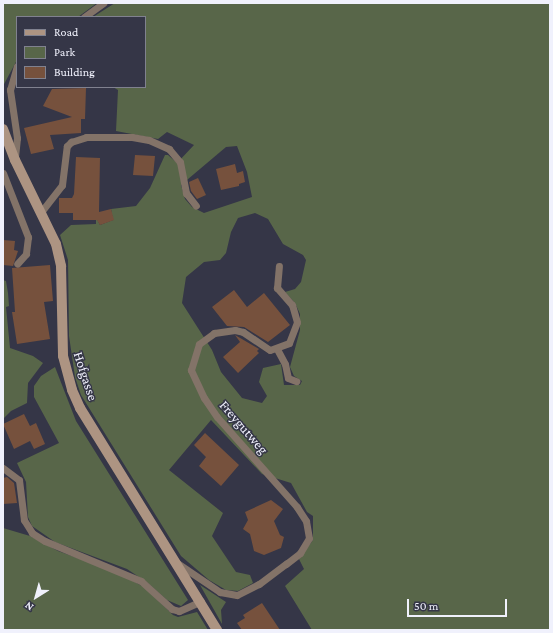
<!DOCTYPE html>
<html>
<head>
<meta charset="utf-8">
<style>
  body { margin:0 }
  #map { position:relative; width:553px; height:633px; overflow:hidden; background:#353647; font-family:"Crimson Pro",serif }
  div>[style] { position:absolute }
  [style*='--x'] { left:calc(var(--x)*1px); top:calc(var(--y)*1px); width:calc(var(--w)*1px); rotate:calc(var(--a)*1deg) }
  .green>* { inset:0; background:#586649 }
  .building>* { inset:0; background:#76513d }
  .lane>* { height:7px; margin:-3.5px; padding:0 3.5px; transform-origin:3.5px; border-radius:3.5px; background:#837368 }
  .secondary>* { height:10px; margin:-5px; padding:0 5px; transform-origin:5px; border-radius:5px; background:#ad9482 }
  span { translate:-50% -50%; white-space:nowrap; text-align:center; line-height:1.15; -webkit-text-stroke:3px #353647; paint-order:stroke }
  .street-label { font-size:14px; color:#f0f1fc }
  .frame { position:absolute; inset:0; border:4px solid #f0f1fc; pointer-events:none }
  .legend { position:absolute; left:16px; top:16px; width:130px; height:72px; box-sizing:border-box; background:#353647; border:1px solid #80818f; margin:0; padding:5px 7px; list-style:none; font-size:12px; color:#f0f1fc }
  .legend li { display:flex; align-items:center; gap:8px; height:20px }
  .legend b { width:20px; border:1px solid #80818f }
  .north { position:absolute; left:16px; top:577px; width:40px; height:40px; -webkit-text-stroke:3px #353647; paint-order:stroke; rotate:217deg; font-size:11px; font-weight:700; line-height:16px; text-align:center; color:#f0f1fc }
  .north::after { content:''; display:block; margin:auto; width:14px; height:18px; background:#f0f1fc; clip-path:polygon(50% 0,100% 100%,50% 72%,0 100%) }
  .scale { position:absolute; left:407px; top:599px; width:100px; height:18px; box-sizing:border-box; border:2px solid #f0f1fc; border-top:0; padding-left:5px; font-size:12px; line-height:14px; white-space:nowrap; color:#f0f1fc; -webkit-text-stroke:3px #353647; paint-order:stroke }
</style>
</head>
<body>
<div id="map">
  <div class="green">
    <div style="clip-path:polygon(3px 3px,97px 3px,78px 17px,17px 17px,17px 60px,3px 86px,3px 98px)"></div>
    <div style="clip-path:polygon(evenodd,115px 3px,550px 3px,550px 630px,312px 630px,285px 586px,304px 569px,299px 559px,313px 540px,313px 516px,307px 512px,291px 483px,262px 474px,211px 420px,169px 470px,223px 513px,212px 536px,236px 572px,250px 575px,253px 583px,238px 591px,226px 590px,209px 580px,181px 556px,81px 395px,75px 377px,69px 336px,68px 260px,60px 235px,71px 225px,96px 224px,96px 217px,100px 225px,113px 220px,111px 209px,136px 206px,150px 188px,165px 155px,168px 155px,177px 163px,194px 145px,167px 132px,158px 139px,116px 131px,118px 90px,113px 87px,145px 87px,145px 17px,93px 17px,115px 3px,237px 146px,247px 172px,252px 197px,204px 213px,192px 207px,185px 199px,181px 185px,226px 147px,237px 146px,115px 3px,255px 213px,268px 219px,283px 244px,303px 255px,306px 260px,301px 282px,295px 289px,285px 292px,295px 303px,300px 314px,300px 330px,290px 367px,294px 376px,302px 381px,300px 385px,284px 385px,281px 364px,263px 368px,259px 382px,267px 396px,262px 403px,242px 398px,221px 372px,212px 350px,182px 303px,186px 277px,204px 262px,220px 260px,226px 253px,231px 232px,238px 218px,255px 213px)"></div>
    <div style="clip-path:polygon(3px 280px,6px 281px,8px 293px,9px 306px,6px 307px,10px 348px,33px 356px,43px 363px,28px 383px,27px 403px,11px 411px,3px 419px)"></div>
    <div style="clip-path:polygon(55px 367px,76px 421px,188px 600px,181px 606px,167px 600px,148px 583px,127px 569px,55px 542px,32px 526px,28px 517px,26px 482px,17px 463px,59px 443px,34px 397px,34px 386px,41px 376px)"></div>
    <div style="clip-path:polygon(3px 528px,30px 536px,58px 551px,116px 572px,144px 587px,173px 615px,178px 617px,197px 612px,208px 630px,3px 630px)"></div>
    <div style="clip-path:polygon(200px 585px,226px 602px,221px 610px,222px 624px)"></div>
  </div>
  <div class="building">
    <div style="clip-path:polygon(86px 88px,85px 119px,81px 119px,81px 133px,50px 135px,54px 149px,31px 154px,24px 128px,72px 117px,43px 106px,52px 89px)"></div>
    <div style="clip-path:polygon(135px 155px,155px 156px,153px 176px,133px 175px)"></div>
    <div style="clip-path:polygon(76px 157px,100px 158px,99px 212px,111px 209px,114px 220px,100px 225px,97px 220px,73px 220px,73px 213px,59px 213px,59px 198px,72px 198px,74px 194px)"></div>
    <div style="clip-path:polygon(235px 164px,237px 173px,243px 171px,245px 182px,239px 184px,239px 186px,221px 190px,216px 169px)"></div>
    <div style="clip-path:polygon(198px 178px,206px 195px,197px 199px,191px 191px,189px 182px)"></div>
    <div style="clip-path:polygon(3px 240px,15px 241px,14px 250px,18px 251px,13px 266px,3px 265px)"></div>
    <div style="clip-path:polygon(50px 265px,53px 301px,44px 302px,50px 339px,17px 344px,12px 312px,15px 312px,12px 268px)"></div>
    <div style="clip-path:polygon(234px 290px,247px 307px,264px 293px,290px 325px,268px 342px,244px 327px,227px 326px,212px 307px)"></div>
    <div style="clip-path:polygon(235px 335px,259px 349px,257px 351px,259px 353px,238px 373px,223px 357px,240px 342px)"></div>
    <div style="clip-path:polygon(24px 414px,30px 426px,36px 423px,45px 444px,34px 449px,30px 441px,14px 449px,3px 424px)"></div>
    <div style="clip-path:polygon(205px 433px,239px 465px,221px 486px,199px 466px,206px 457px,194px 445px)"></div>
    <div style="clip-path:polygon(7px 477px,14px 483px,17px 503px,3px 504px,3px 478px)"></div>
    <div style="clip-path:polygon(271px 500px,283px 509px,274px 521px,280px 535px,284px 537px,281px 548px,264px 555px,254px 551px,250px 534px,243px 529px,248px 520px,245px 512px)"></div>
    <div style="clip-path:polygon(262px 603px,280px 630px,242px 630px,237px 623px,245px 618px,243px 615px)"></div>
  </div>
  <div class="lane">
    <div style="--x:84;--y:17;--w:24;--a:-36"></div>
    <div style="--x:15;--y:157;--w:19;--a:-84"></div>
    <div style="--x:17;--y:138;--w:49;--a:-98.3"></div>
    <div style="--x:10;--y:90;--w:25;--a:-74"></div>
    <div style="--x:3;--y:173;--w:69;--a:68.7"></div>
    <div style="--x:28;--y:237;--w:17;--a:97"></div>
    <div style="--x:26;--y:254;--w:13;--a:132"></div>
    <div style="--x:41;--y:212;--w:34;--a:-52"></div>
    <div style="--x:62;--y:185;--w:39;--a:-83"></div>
    <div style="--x:67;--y:146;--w:6;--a:-45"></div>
    <div style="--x:71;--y:142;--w:16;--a:-18"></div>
    <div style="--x:86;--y:137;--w:46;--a:0"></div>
    <div style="--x:132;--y:137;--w:17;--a:10"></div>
    <div style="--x:149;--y:140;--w:22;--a:24"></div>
    <div style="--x:169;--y:149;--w:17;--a:50"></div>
    <div style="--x:180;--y:162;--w:32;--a:79"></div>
    <div style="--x:186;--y:193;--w:16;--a:52"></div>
    <div style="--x:277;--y:349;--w:17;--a:62"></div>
    <div style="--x:285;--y:364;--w:14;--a:78"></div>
    <div style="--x:288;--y:378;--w:9;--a:21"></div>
    <div style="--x:3;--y:468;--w:20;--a:37"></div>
    <div style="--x:19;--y:480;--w:40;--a:82.9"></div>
    <div style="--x:24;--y:520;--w:15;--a:58"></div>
    <div style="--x:32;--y:533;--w:15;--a:32"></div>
    <div style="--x:45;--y:541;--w:104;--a:22.6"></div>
    <div style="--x:141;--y:581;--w:42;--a:42.1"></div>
    <div style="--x:172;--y:609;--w:7;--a:16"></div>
    <div style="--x:179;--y:611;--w:24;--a:-24"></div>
    <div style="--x:177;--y:563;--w:52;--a:34"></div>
    <div style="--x:220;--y:592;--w:17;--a:10"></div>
    <div style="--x:237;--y:595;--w:25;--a:-27"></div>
    <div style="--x:259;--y:584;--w:34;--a:-37"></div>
    <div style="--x:286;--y:564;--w:18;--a:-38"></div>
    <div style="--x:300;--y:553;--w:17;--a:-59"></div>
    <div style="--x:309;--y:538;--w:17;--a:-100"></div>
    <div style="--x:306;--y:521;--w:17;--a:-123"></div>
    <div style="--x:297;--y:507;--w:120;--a:-131.6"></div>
    <div style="--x:217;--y:417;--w:23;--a:-124"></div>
    <div style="--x:204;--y:398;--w:31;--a:-115"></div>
    <div style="--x:191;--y:370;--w:27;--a:-73"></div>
    <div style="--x:199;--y:344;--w:19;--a:-36"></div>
    <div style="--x:214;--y:333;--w:21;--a:-8"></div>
    <div style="--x:235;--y:330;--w:8;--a:14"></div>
    <div style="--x:243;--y:332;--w:32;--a:34"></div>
    <div style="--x:270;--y:350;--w:20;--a:-20"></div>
    <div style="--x:289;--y:343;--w:22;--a:-69"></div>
    <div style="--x:297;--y:322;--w:18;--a:-106"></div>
    <div style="--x:292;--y:305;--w:23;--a:-131"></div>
    <div style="--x:277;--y:288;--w:22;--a:-85"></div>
  </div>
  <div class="secondary">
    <div style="--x:3;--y:129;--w:33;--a:69"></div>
    <div style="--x:15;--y:160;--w:93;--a:64"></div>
    <div style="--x:56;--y:244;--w:23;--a:77"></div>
    <div style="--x:61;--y:266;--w:90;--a:88.7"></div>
    <div style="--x:63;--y:356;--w:35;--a:75"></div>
    <div style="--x:72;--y:390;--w:20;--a:66"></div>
    <div style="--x:80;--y:408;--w:261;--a:58.3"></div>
  </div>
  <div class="street-label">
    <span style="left:86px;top:376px;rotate:72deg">Hofgasse</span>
    <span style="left:244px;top:427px;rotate:49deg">Freygutweg</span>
  </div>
  <div class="frame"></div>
  <ul class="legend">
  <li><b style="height:5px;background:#ad9482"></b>Road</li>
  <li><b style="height:11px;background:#586649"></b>Park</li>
  <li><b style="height:11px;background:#76513d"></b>Building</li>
  </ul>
  <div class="north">N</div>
  <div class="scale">50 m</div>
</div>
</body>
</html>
